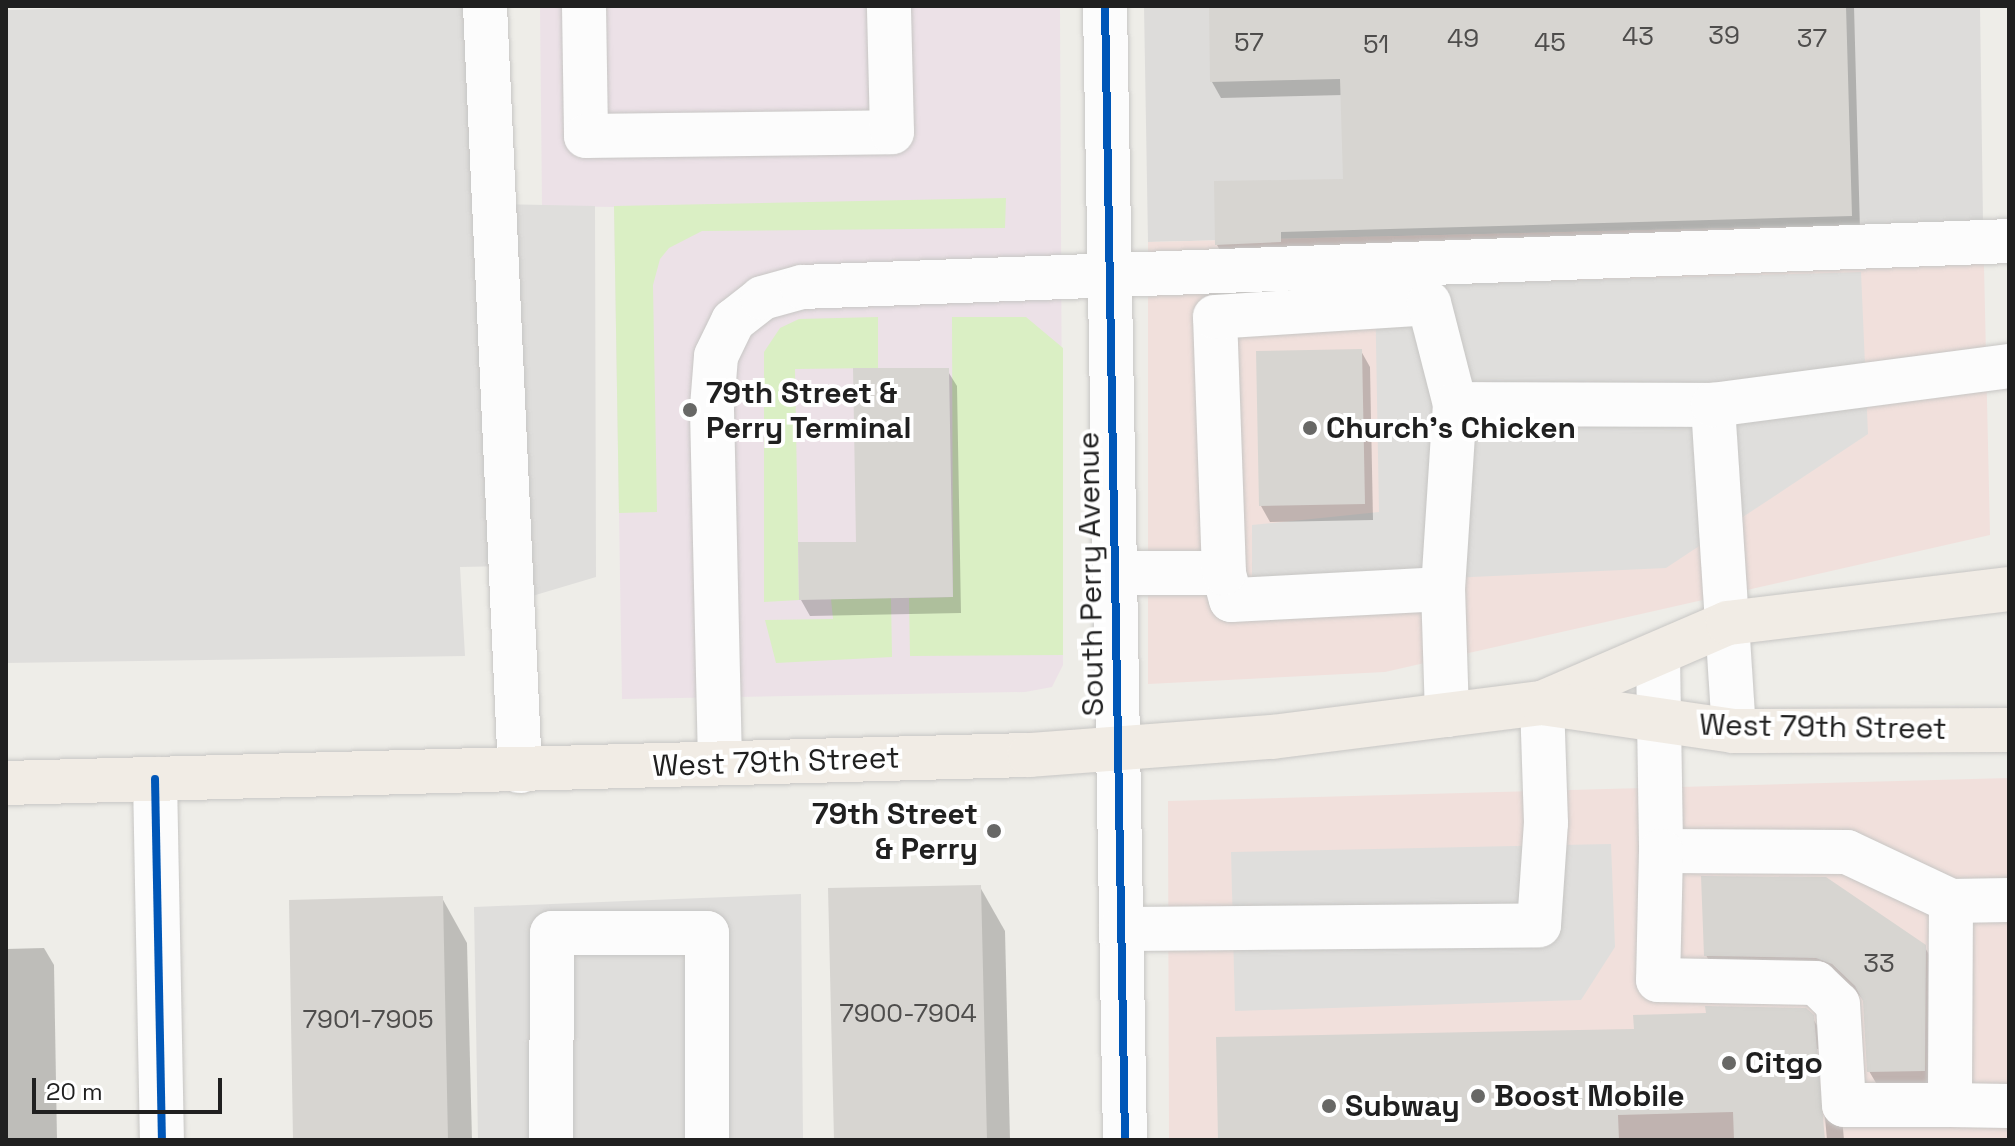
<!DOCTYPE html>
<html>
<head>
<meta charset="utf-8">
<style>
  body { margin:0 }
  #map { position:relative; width:2015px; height:1146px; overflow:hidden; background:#eeede8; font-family:"Space Grotesk",sans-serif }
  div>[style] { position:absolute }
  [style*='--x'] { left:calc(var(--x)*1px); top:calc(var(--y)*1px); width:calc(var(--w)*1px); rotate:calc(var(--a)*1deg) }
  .residential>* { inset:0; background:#dddcda }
  .commercial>* { inset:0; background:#f1e0dc }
  .industrial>* { inset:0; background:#ece1e7 }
  .grass>* { inset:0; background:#daefc4 }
  .parking>* { inset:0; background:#dfdedc }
  .shadow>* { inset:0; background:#0003 }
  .building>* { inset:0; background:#d7d5d1 }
  .roads { filter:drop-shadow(0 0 2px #c7c6c4) drop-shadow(0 0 2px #c7c6c4) }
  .minor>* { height:44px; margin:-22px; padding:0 22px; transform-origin:22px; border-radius:22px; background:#fcfcfc }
  .major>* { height:44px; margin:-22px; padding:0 22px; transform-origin:22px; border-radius:22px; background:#f1ece5 }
  .cycleway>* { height:8px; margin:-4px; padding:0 4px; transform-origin:4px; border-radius:4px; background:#0057b8 }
  .dots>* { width:22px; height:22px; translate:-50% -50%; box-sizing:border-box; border:4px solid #fff; border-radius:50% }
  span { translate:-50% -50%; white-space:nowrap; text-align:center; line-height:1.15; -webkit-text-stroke:8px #fff; paint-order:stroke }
  .number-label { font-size:26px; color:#4e4d4c }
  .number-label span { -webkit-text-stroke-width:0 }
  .poi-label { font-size:30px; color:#202020; font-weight:700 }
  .left { translate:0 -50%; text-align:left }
  .right { translate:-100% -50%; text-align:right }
  .street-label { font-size:30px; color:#202020 }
  .frame { position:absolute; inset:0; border:8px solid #202020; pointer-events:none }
  .scale { position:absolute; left:32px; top:1078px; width:190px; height:36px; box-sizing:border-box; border:4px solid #202020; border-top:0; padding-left:10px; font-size:24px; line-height:28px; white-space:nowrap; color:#202020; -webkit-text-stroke:6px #fff; paint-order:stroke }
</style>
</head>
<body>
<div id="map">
  <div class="residential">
    <div style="clip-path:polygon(1144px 6px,1980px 6px,1983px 222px,1148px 242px)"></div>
  </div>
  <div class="commercial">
    <div style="clip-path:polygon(1983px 222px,1990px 535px,1385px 672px,1148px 684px,1148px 242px)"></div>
    <div style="clip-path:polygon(2009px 778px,2009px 1140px,1169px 1140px,1168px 801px)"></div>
  </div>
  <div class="industrial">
    <div style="clip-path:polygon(540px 6px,1060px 6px,1063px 665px,1052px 687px,1025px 692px,622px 699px,614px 207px,542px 206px)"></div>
  </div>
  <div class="grass">
    <div style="clip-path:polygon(1006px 198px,1005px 228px,702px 231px,669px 248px,660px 259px,653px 285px,657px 512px,619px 513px,614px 206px)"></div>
    <div style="clip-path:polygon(878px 317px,878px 368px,795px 369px,799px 600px,764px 602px,764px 352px,780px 328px,799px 319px)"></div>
    <div style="clip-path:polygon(952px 317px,1026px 317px,1063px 348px,1063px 655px,910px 656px,909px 598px,953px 597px)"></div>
    <div style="clip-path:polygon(891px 598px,892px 657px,776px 663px,765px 620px,833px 619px,831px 599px)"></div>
  </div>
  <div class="parking">
    <div style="clip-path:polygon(152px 6px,485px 6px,493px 204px,595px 206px,596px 577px,512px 602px,509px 566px,460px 567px,465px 656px,6px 663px,6px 10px)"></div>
    <div style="clip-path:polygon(1861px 272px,1868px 434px,1666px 568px,1252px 587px,1252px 525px,1379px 512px,1375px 286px)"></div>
    <div style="clip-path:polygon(1611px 844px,1615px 947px,1581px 1000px,1235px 1011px,1231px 852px)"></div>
    <div style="clip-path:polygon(801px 894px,803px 1140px,478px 1140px,474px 907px)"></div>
  </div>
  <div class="shadow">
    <div style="clip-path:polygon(1211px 6px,1854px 6px,1860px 231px,1226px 261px,1217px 245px,1345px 181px,1343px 95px,1221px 98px,1212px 82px)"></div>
    <div style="clip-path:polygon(1361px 351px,1370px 367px,1373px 520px,1270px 522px,1261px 506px)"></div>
    <div style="clip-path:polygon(947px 370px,957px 386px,961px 613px,810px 616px,801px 600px,858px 544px)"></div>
    <div style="clip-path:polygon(980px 887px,1005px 931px,1010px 1140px,836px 1140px)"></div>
    <div style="clip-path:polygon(442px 898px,467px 943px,472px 1140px,295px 1140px)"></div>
    <div style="clip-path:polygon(1924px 946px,1934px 963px,1933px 1087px,1879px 1088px,1869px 1071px,1864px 1000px,1844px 980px,1715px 972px,1706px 955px)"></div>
    <div style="clip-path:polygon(44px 948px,54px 965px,57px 1140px,6px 1140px,6px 949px)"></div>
    <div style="clip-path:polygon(1812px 1017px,1837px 1060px,1844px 1140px,1827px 1140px,1819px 1049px,1815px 1049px,1823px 1140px,1220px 1140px,1636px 1031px)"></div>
  </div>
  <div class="building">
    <div style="clip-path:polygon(1209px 6px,1846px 6px,1852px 216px,1281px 232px,1281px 242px,1215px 245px,1214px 181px,1343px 179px,1340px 79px,1210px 82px)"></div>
    <div style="clip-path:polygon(1362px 349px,1365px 504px,1259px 506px,1256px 351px)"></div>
    <div style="clip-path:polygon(853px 368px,949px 368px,953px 597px,799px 600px,798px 542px,856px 542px)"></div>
    <div style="clip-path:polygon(1701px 876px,1826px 877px,1926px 945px,1925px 1071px,1867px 1072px,1863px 1001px,1855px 986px,1832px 964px,1816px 958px,1704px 956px)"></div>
    <div style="clip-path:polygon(981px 885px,987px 1140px,834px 1140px,828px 888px)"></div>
    <div style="clip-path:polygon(443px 896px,448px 1140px,293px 1140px,289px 900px)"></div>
    <div style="clip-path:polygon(1705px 1006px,1806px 1008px,1814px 1015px,1825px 1140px,1734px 1140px,1733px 1112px,1618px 1115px,1619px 1140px,1218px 1140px,1216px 1037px,1634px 1029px,1633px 1015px,1706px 1013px)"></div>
  </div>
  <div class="roads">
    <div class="minor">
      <div style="--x:485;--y:6;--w:766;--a:87.38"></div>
      <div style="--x:584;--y:6;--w:130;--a:89.1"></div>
      <div style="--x:586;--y:136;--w:306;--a:-0.7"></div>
      <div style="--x:892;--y:132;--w:126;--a:-91.4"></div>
      <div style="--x:1105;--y:6;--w:1134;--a:88.99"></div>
      <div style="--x:1115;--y:573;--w:109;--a:0"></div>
      <div style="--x:1443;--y:589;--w:185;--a:-86.3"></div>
      <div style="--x:1658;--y:655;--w:196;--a:89.1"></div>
      <div style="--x:1661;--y:851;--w:186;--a:0.3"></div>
      <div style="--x:1847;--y:852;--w:115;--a:25.2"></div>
      <div style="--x:1447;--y:715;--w:126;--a:-91.8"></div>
      <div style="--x:1443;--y:589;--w:212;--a:177"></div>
      <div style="--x:1231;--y:600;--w:28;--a:-105"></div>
      <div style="--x:1224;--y:573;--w:256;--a:-92"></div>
      <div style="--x:1215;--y:317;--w:214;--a:-3.7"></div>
      <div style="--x:1429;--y:303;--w:104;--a:75.6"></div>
      <div style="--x:1455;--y:404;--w:258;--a:0.2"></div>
      <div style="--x:1734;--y:731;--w:327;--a:-93.7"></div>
      <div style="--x:1713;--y:405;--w:299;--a:-7.5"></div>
      <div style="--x:720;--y:763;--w:356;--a:-91.3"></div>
      <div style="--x:712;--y:407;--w:51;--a:-85.5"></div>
      <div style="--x:716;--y:356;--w:39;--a:-64"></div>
      <div style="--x:733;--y:321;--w:37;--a:-38"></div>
      <div style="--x:762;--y:298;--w:41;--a:-15.4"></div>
      <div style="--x:802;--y:287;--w:1208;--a:-2.18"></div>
      <div style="--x:155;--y:779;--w:361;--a:88.9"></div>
      <div style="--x:1661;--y:851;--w:129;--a:91.3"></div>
      <div style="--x:1658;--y:980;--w:158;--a:1.1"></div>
      <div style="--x:1816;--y:983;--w:30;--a:44"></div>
      <div style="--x:1838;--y:1004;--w:101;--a:86.6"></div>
      <div style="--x:1844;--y:1105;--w:106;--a:0"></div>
      <div style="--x:2009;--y:900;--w:58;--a:179"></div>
      <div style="--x:1951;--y:901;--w:204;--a:90.3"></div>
      <div style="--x:1950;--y:1105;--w:59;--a:1"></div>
      <div style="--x:1121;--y:929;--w:418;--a:-0.5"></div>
      <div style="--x:1539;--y:925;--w:102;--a:-86.1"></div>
      <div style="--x:1546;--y:823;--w:120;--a:-91.9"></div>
      <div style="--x:551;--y:1140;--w:207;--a:-89.7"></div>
      <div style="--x:552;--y:933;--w:155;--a:0"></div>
      <div style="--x:707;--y:933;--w:207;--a:90"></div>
    </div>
    <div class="major">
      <div style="--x:1542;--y:703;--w:202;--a:-23.3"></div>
      <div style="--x:1728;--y:623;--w:283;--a:-6.9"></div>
      <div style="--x:6;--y:783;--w:1024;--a:-1.57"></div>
      <div style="--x:1030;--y:755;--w:243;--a:-4.3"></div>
      <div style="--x:1272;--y:737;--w:272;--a:-7.2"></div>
      <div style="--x:1542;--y:703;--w:194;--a:8.3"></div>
      <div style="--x:1734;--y:731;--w:275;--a:-0.2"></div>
    </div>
  </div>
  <div class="cycleway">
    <div style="--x:1105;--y:6;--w:1134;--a:88.99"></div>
    <div style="--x:155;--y:779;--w:361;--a:88.9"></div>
  </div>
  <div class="dots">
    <div style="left:690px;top:410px;background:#686866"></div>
    <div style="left:1310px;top:428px;background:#686866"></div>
    <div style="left:994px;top:831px;background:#686866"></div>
    <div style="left:1729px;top:1063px;background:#686866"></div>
    <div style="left:1478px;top:1096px;background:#686866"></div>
    <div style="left:1329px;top:1106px;background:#686866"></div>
  </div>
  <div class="number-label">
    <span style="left:1724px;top:36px">39</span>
    <span style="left:1638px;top:37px">43</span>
    <span style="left:1463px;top:39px">49</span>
    <span style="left:1812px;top:39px">37</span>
    <span style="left:1249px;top:43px">57</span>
    <span style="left:1550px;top:43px">45</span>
    <span style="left:1376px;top:45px">51</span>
    <span style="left:1879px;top:964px">33</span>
    <span style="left:908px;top:1014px">7900-7904</span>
    <span style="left:368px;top:1020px">7901-7905</span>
  </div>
  <div class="poi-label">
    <span class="left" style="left:706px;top:410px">79th Street &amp;<br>Perry Terminal</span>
    <span class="left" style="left:1326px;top:428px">Church's Chicken</span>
    <span class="right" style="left:978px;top:831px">79th Street<br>&amp; Perry</span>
    <span class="left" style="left:1745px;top:1063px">Citgo</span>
    <span class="left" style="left:1494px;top:1096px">Boost Mobile</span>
    <span class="left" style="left:1345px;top:1106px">Subway</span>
  </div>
  <div class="street-label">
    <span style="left:1091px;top:574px;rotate:-91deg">South Perry Avenue</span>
    <span style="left:1823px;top:727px;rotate:1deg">West 79th Street</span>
    <span style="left:776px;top:762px;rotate:-2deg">West 79th Street</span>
  </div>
  <div class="frame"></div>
  <div class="scale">20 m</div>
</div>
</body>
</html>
